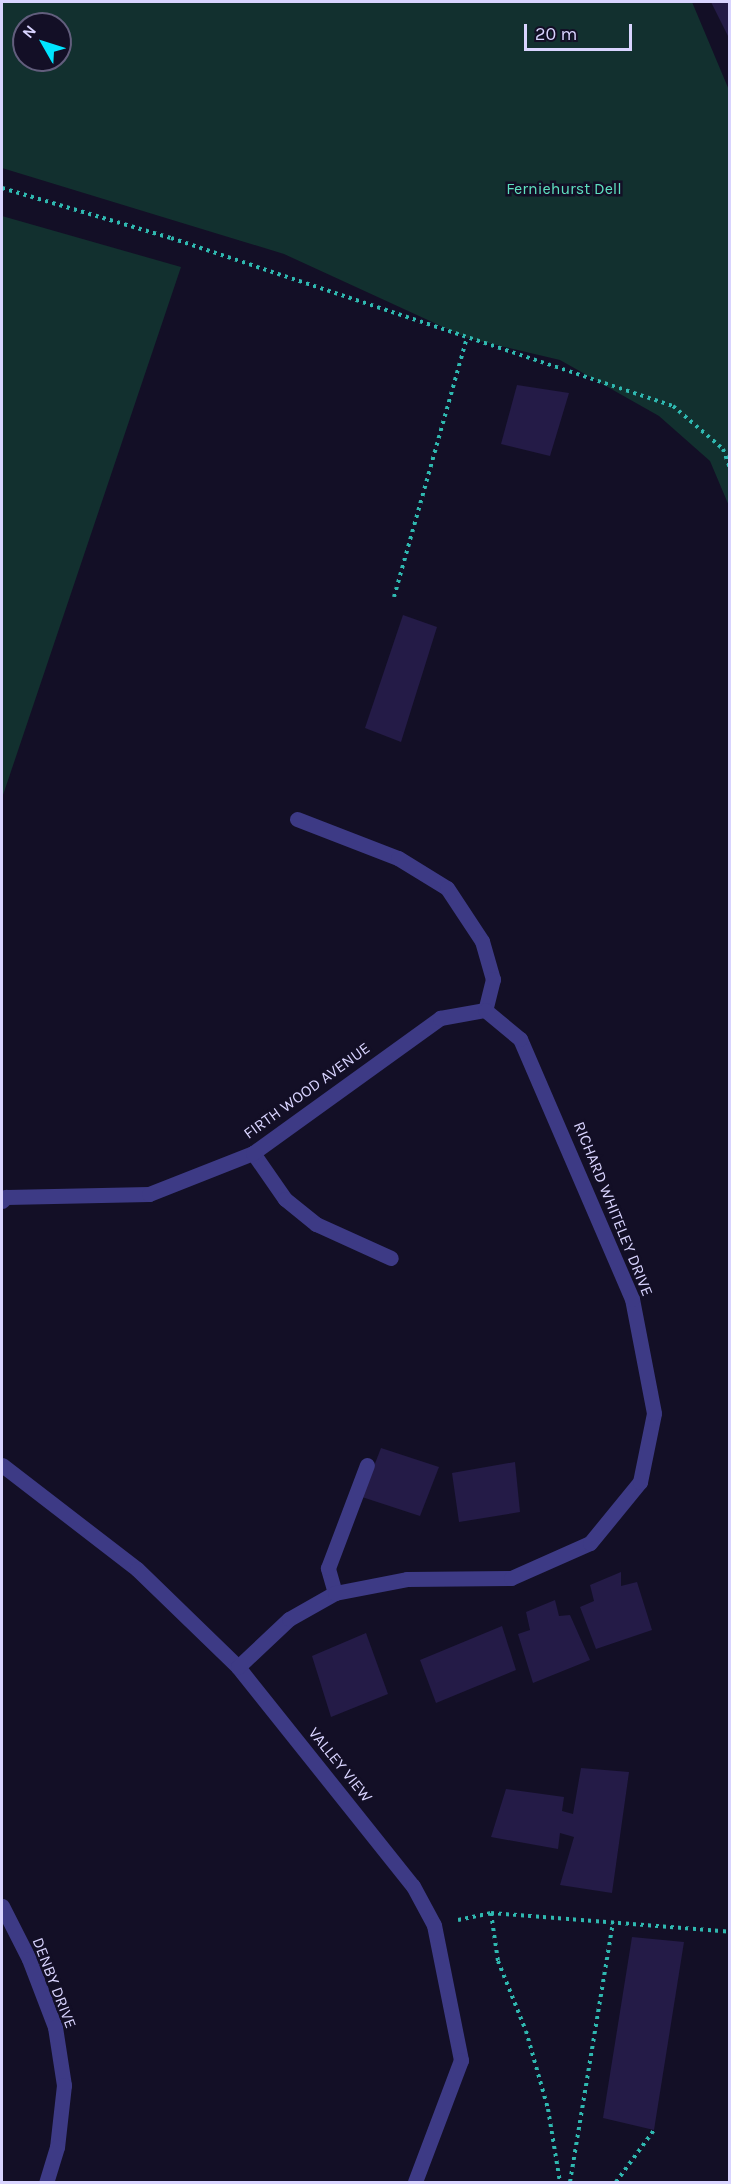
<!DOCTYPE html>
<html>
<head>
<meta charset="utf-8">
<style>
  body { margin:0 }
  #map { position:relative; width:731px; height:2184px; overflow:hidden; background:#130f26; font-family:Karla,sans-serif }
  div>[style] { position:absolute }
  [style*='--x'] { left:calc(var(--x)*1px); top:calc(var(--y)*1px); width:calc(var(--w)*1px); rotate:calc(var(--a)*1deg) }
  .green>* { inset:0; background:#12302f }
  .building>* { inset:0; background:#241b47 }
  .path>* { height:4px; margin-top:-2px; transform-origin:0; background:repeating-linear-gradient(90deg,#2fb8b0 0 3px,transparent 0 7.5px) }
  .minor>* { height:15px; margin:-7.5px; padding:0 7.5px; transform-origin:7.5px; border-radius:7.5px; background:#3d3a85 }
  span { translate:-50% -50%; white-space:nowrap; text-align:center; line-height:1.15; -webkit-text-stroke:5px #130f26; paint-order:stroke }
  .park-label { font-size:16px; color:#5fe0c0 }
  .street-label { font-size:16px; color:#d9d4ff }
  .frame { position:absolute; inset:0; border:3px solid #d9d4ff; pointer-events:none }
  .north { position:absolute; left:12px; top:12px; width:60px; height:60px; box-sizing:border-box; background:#130f26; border:2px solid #625e7d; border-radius:50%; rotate:309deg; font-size:16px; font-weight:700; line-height:24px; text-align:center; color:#d9d4ff }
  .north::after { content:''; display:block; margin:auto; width:21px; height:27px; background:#00e5ff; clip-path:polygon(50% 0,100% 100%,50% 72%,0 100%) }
  .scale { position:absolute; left:524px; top:24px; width:108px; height:27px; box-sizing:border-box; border:3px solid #d9d4ff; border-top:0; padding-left:8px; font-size:18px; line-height:21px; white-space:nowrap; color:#d9d4ff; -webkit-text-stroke:4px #130f26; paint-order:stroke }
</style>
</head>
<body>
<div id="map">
  <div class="green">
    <div style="clip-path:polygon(evenodd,2px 2px,692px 2px,729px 90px,729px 506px,710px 461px,659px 416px,560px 360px,467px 338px,284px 254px,2px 168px,2px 2px,24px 24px,60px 24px,60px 60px,24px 60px,24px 24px)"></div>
    <div style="clip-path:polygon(2px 216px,181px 267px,2px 798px)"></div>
  </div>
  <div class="building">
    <div style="clip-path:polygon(711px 2px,730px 2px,730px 40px)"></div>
    <div style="clip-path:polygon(517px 385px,569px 393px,550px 456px,501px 444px)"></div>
    <div style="clip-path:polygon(403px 615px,437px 627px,401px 742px,365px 728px)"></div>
    <div style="clip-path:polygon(381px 1448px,439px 1467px,420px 1516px,362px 1497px)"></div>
    <div style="clip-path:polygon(515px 1462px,520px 1512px,459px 1522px,452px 1473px)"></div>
    <div style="clip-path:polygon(621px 1572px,621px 1586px,637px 1582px,652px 1630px,596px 1649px,580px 1607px,594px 1601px,590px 1585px)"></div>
    <div style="clip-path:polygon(555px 1600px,559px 1616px,570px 1615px,590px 1660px,533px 1683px,518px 1634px,530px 1630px,526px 1612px)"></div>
    <div style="clip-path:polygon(502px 1626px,516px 1670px,436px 1703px,420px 1660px)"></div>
    <div style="clip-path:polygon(366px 1633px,388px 1694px,331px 1717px,312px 1656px)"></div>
    <div style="clip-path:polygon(581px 1768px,629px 1772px,612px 1893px,560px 1885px,574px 1837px,560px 1833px,558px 1849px,491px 1837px,506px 1789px,564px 1797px,562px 1811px,573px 1814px)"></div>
    <div style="clip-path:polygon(632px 1937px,684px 1942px,654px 2130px,603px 2118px)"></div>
  </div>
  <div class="path">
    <div style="--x:2;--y:188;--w:176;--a:16.5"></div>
    <div style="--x:171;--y:238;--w:529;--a:18.5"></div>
    <div style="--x:673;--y:406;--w:66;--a:40.7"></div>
    <div style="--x:723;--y:449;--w:20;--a:70"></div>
    <div style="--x:394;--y:597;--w:269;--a:-74.3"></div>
    <div style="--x:491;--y:1913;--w:49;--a:81.7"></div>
    <div style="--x:498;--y:1961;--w:75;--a:68.2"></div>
    <div style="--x:526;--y:2031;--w:81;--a:74.2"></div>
    <div style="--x:548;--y:2109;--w:74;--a:80.7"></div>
    <div style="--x:458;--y:1920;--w:34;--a:-12"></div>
    <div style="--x:491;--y:1913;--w:240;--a:4.5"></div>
    <div style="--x:570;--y:2182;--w:263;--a:-80.6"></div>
    <div style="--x:616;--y:2182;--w:64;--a:-53.8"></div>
  </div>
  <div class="minor">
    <div style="--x:297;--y:819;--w:108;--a:21.1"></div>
    <div style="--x:398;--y:858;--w:57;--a:31.5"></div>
    <div style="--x:447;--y:888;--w:64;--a:56.6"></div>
    <div style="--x:482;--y:941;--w:40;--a:74"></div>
    <div style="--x:493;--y:979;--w:32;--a:104"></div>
    <div style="--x:253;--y:1153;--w:56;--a:55.2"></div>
    <div style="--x:285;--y:1199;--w:40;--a:39"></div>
    <div style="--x:316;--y:1224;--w:82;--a:24.4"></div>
    <div style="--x:2;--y:1201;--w:6;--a:-45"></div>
    <div style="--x:6;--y:1197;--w:143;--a:-1.2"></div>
    <div style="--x:149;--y:1194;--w:112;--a:-21.5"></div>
    <div style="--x:253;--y:1153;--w:231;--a:-35.8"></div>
    <div style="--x:440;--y:1018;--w:46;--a:-10.1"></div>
    <div style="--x:2;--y:1465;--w:170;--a:37.6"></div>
    <div style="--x:137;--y:1569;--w:141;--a:44.1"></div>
    <div style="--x:238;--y:1667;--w:280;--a:51.4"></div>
    <div style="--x:413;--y:1886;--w:44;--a:61.7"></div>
    <div style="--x:434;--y:1925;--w:138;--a:78.7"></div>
    <div style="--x:461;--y:2060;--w:130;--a:110.7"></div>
    <div style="--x:335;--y:1593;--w:26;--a:-106"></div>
    <div style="--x:328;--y:1568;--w:110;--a:-69.3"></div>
    <div style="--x:238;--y:1667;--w:70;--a:-43.3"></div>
    <div style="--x:289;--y:1619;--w:53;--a:-29.5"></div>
    <div style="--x:335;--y:1593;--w:73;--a:-11"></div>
    <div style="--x:407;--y:1579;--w:104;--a:-0.6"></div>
    <div style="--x:511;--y:1578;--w:86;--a:-23.9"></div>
    <div style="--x:590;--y:1543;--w:79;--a:-50.7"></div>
    <div style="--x:640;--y:1482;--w:70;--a:-78.5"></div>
    <div style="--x:654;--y:1413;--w:116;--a:-100.9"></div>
    <div style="--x:632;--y:1299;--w:283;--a:-113.3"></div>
    <div style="--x:520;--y:1039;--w:45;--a:-140.4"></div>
    <div style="--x:2;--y:1906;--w:59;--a:63"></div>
    <div style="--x:29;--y:1959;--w:73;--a:69.1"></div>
    <div style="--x:55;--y:2027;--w:59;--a:81.2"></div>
    <div style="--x:64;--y:2085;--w:62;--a:96.4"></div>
    <div style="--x:57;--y:2147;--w:37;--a:107"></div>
  </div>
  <div class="park-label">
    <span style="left:564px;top:189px">Ferniehurst Dell</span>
  </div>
  <div class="street-label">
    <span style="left:307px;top:1091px;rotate:-36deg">FIRTH WOOD AVENUE</span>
    <span style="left:613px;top:1209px;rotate:68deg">RICHARD WHITELEY DRIVE</span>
    <span style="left:340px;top:1765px;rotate:51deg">VALLEY VIEW</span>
    <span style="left:54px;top:1983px;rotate:69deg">DENBY DRIVE</span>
  </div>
  <div class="frame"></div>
  <div class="north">N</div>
  <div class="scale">20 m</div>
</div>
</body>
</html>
